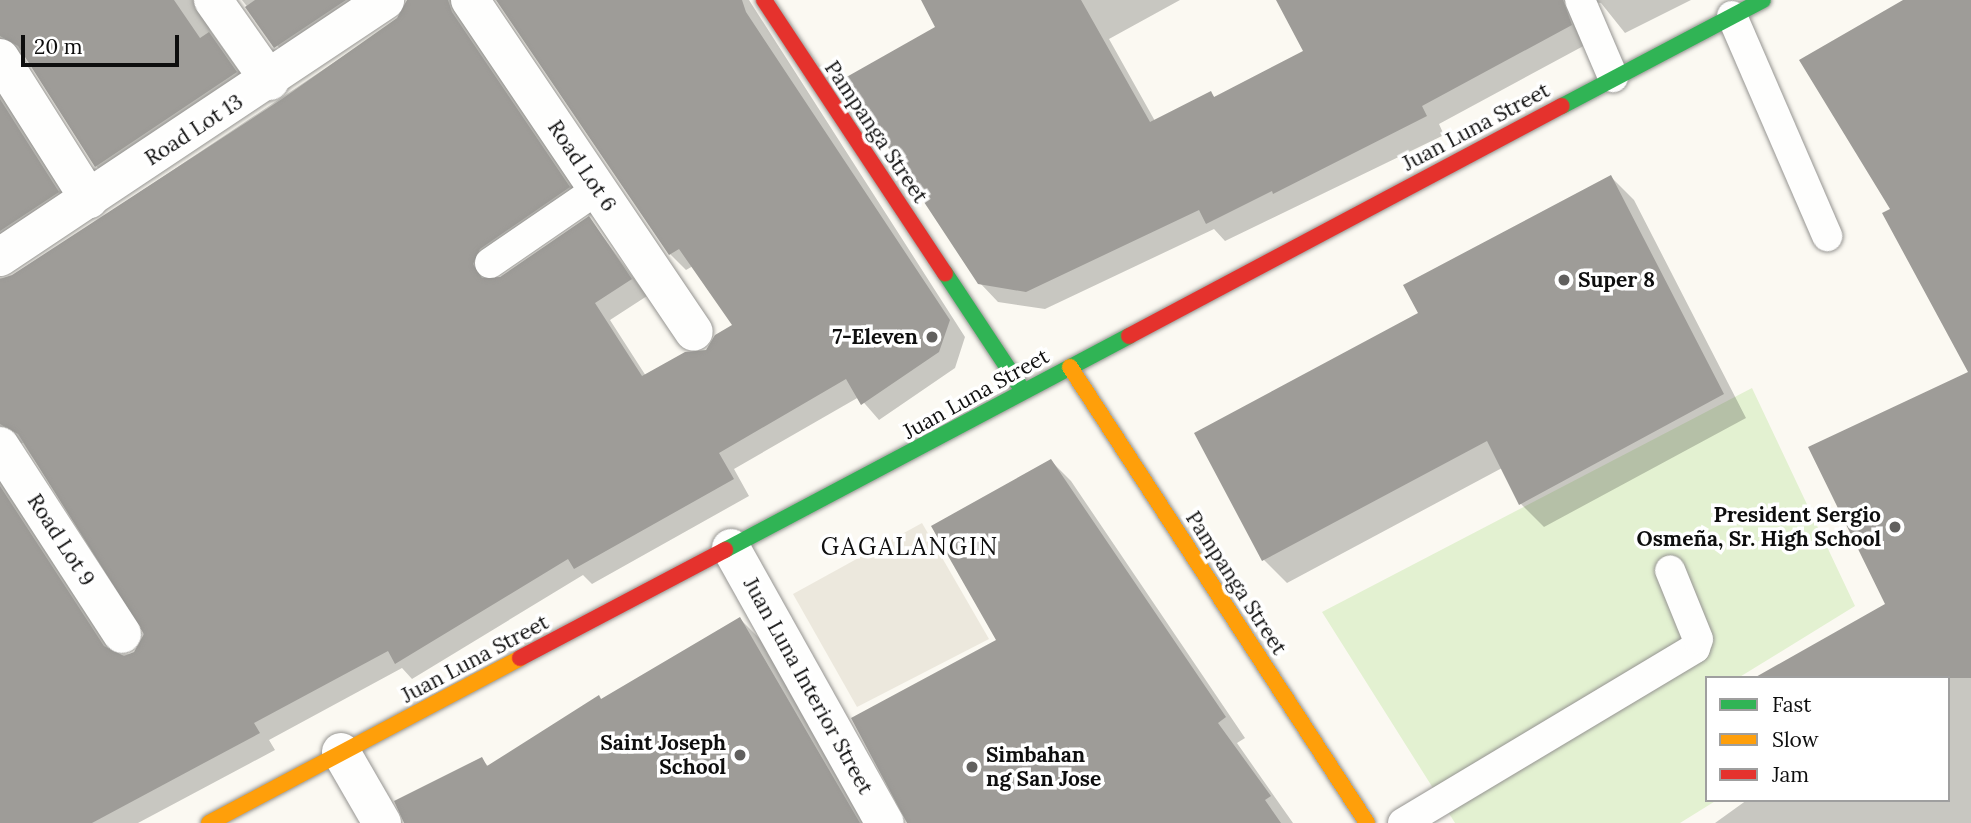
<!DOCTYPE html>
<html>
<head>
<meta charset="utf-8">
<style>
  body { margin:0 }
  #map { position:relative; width:1971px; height:823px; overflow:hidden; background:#fbf9f2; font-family:Lora,serif }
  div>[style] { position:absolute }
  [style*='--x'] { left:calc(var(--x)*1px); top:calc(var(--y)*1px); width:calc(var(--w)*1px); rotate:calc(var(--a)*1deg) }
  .green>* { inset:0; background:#e3f1d1 }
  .plaza>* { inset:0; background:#ece8dd }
  .shadow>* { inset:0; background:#0003 }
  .building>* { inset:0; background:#9e9c98 }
  .roads { filter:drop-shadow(0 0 2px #959491) drop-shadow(0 0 2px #959491) }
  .lane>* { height:30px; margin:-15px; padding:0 15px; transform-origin:15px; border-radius:15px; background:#fefefd }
  .street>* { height:38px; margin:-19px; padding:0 19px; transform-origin:19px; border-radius:19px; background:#fefefd }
  .fast>* { height:16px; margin:-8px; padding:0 8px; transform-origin:8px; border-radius:8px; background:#30b455 }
  .slow>* { height:16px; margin:-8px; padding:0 8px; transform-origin:8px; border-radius:8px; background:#ff9f0a }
  .jam>* { height:16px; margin:-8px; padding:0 8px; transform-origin:8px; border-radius:8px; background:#e5322d }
  .dots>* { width:19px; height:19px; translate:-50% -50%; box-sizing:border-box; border:4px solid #fff; border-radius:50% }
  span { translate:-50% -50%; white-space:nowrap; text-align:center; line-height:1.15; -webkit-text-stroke:7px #fff; paint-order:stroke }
  .street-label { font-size:21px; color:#0e0e0e }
  .poi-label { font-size:21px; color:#0e0e0e; font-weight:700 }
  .left { translate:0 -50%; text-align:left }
  .right { translate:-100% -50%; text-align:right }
  .quarter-label { font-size:24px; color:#0e0e0e; letter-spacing:2px }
  .legend { position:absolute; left:1705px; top:676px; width:245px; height:126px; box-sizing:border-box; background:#fff; border:2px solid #9f9f9f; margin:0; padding:9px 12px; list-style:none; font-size:21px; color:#0e0e0e }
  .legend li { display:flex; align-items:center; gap:14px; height:35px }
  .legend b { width:35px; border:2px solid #9f9f9f }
  .scale { position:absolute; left:21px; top:35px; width:158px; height:32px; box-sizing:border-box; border:4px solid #0e0e0e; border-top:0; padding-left:9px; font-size:21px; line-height:24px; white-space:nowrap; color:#0e0e0e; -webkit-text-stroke:5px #fff; paint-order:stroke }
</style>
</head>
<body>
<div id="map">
  <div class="green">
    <div style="clip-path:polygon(1752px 388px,1855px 606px,1738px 678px,1707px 678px,1707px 800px,1717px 800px,1680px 823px,1455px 823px,1322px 612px)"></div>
  </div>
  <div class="plaza">
    <div style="clip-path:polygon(922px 523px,989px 639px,857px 707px,793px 594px)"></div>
  </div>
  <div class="shadow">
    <div style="clip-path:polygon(0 0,215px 0,208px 8px,210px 30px,252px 89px,112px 182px,96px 166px,25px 54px,5px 55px,0 61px)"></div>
    <div style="clip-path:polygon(242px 0,386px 0,291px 63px)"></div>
    <div style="clip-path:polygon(408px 0,472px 0,585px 204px,495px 265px,488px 281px,501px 279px,589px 218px,647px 296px,610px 320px,646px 376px,707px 352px,734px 326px,693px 266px,686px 270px,670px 254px,498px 0,749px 0,965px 337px,955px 368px,879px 420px,859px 397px,734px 469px,749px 496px,592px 584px,583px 575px,412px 679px,402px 668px,269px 740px,275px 750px,138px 823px,0 823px,0 480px,114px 655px,134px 654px,144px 644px,142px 622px,23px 443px,4px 444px,0 451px,0 278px,13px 277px,399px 19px)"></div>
    <div style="clip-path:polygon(923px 0,1180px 0,1109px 39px,1155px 121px,1211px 93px,1215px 98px,1305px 52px,1278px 0,1691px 0,1625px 33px,1601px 3px,1591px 2px,1589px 43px,1439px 124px,1444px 135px,1225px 241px,1214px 229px,1045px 309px,998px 302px,980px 283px,937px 28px)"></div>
    <div style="clip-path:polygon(1913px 0,1971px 0,1971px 823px,1715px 823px,1747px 800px,1948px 800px,1948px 678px,1887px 605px,1971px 372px,1893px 210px)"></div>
    <div style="clip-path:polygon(0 92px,73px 208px,0 262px)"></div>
    <div style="clip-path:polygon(1611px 177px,1634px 200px,1746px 418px,1544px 527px,1521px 504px,1502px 468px,1287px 583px,1264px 560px,1420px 314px)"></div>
    <div style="clip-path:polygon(1051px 461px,1071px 481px,1245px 738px,1237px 743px,1293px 823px,908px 823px,998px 641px)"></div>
    <div style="clip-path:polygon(740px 619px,760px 639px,867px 823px,405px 823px,481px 759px,489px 767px)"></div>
  </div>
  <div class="building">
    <div style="clip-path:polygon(0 0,174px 0,200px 38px,209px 32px,237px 72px,95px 167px,18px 46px,0 36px)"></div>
    <div style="clip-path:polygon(255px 0,346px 0,274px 48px,245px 7px)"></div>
    <div style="clip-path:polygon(407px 0,448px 0,452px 12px,570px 187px,480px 249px,473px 264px,482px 278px,500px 277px,589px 216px,632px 279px,595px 303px,642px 376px,685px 352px,706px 350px,715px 335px,732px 325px,679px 249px,669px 255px,496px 0,742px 0,746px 12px,950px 320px,939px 352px,861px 405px,846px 379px,719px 453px,734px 479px,574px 569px,568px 559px,395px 664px,388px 651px,254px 723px,260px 733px,92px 823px,0 823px,0 486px,104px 646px,124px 656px,134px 652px,144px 634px,18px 434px,0 424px,0 279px,12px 275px,282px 99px,397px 18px)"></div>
    <div style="clip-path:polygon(921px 0,1081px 0,1150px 122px,1211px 91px,1214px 97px,1303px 51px,1276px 0,1563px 0,1572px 25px,1422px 106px,1427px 116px,1273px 194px,1272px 191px,1206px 224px,1199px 210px,1026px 292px,978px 284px,843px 79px,935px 27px)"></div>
    <div style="clip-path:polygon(1903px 0,1971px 0,1971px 678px,1754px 678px,1885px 604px,1808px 447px,1968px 372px,1882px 213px,1890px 209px,1799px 60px)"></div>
    <div style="clip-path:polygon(0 99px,59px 192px,0 231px)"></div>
    <div style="clip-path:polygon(1611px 175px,1724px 394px,1519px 505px,1487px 441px,1262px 561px,1194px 433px,1418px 313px,1403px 285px)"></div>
    <div style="clip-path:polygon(1051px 459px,1226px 717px,1218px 723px,1271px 796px,1265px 800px,1281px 823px,907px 823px,851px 718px,996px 640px,931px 526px)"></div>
    <div style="clip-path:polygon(740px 617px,860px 823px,404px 823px,394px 801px,482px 757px,487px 766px,599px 695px,601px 699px)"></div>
  </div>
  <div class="roads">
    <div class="lane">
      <div style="--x:1580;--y:0;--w:84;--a:66.8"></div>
      <div style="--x:1732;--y:16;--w:240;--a:66.6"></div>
      <div style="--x:490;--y:263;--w:131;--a:-34.4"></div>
      <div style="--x:1403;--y:823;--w:340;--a:-30.9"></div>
      <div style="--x:1695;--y:648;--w:9;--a:-72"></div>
      <div style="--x:1698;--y:639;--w:74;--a:-112.1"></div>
    </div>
    <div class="street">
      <div style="--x:213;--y:0;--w:99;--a:54.9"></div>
      <div style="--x:470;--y:0;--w:400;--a:56"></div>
      <div style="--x:0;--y:58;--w:167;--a:57.7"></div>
      <div style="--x:0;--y:257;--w:463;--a:-33.7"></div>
      <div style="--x:0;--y:446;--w:224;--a:57"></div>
      <div style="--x:731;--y:548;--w:315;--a:60.8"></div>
      <div style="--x:341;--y:752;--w:82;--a:60"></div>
    </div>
    <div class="fast">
      <div style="--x:1562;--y:106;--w:227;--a:-27.8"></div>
      <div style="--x:945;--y:273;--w:141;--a:56.5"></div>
      <div style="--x:725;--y:550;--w:457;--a:-27.9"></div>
    </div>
    <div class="slow">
      <div style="--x:1070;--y:367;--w:544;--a:56.92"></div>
      <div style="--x:209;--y:823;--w:352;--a:-27.9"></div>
    </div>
    <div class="jam">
      <div style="--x:764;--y:0;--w:328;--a:56.5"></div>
      <div style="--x:1129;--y:336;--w:490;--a:-28"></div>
      <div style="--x:520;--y:658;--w:232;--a:-27.8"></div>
    </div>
  </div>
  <div class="dots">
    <div style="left:1564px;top:280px;background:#61605e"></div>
    <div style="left:932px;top:337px;background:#61605e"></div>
    <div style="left:1895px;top:527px;background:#61605e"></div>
    <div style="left:740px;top:755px;background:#61605e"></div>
    <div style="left:972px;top:767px;background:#61605e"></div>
  </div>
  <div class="street-label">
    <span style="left:1476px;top:127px;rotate:-28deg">Juan Luna Street</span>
    <span style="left:194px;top:130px;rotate:-33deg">Road Lot 13</span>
    <span style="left:876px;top:132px;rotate:56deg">Pampanga Street</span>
    <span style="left:582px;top:166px;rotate:56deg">Road Lot 6</span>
    <span style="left:976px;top:394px;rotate:-29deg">Juan Luna Street</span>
    <span style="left:61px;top:540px;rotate:57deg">Road Lot 9</span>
    <span style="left:1236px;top:583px;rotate:57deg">Pampanga Street</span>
    <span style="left:475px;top:659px;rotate:-28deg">Juan Luna Street</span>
    <span style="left:808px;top:686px;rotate:61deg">Juan Luna Interior Street</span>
  </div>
  <div class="poi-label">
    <span class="left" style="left:1578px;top:280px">Super 8</span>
    <span class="right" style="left:918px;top:337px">7-Eleven</span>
    <span class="right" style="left:1881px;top:527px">President Sergio<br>Osmeña, Sr. High School</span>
    <span class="right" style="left:726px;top:755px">Saint Joseph<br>School</span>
    <span class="left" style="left:986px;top:767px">Simbahan<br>ng San Jose</span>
  </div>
  <div class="quarter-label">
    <span style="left:910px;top:547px">GAGALANGIN</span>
  </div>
  <ul class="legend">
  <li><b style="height:9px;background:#30b455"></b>Fast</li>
  <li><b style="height:9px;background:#ff9f0a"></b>Slow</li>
  <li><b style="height:9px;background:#e5322d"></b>Jam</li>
  </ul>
  <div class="scale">20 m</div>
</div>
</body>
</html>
